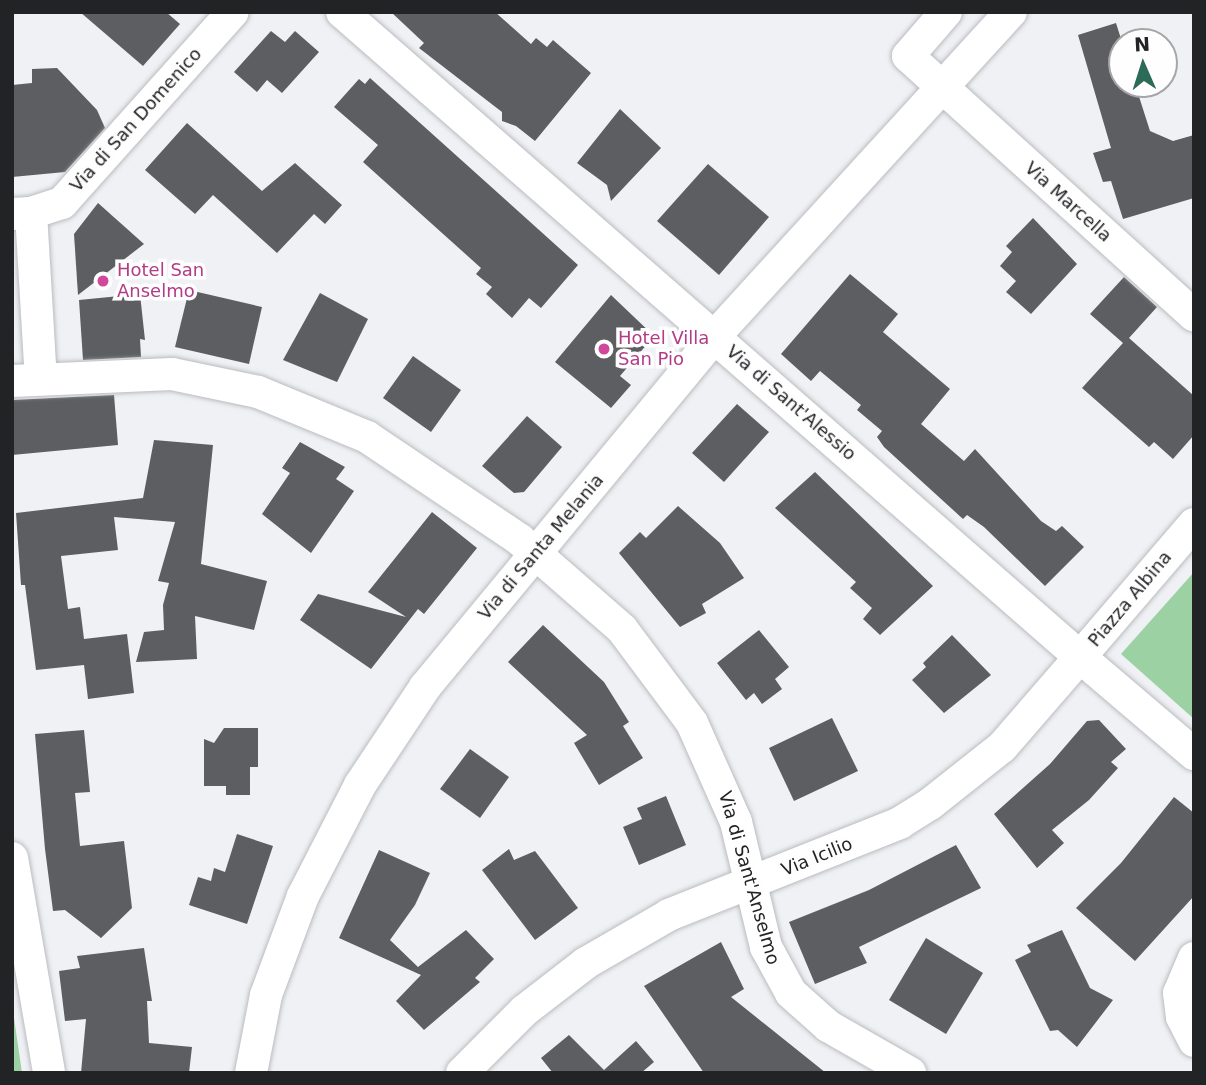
<!DOCTYPE html>
<html>
<head>
<meta charset="utf-8">
<style>
  body { margin:0 }
  #map { position:relative; width:1206px; height:1085px; overflow:hidden; background:#eff1f5; font-family:"DejaVu Sans",sans-serif }
  div>[style] { position:absolute }
  [style*='--x'] { left:calc(var(--x)*1px); top:calc(var(--y)*1px); width:calc(var(--w)*1px); rotate:calc(var(--a)*1deg) }
  .green>* { inset:0; background:#9cd1a4 }
  .building>* { inset:0; background:#5d5e61 }
  .roads { filter:drop-shadow(0 0 2px #babcbf) drop-shadow(0 0 2px #babcbf) }
  .minor>* { height:32px; margin:-16px; padding:0 16px; transform-origin:16px; border-radius:16px; background:#fff }
  .dots>* { width:19px; height:19px; translate:-50% -50%; box-sizing:border-box; border:4px solid #fefeff; border-radius:50% }
  span { translate:-50% -50%; white-space:nowrap; text-align:center; line-height:1.15; -webkit-text-stroke:7px #fefeff; paint-order:stroke }
  .street-label { font-size:18px; color:#222325 }
  .hotel-label { font-size:18px; color:#b23c85 }
  .left { translate:0 -50%; text-align:left }
  .frame { position:absolute; inset:0; border:14px solid #222325; pointer-events:none }
  .north { position:absolute; left:1108px; top:28px; width:70px; height:70px; box-sizing:border-box; background:#fefeff; border:2px solid #a6a6a8; border-radius:50%; rotate:357deg; font-size:19px; font-weight:700; line-height:28px; text-align:center; color:#222325 }
  .north::after { content:''; display:block; margin:auto; width:24px; height:32px; background:#2c6b57; clip-path:polygon(50% 0,100% 100%,50% 72%,0 100%) }
</style>
</head>
<body>
<div id="map">
  <div class="green">
    <div style="clip-path:polygon(1194px 572px,1194px 719px,1121px 654px)"></div>
    <div style="clip-path:polygon(12px 1004px,22px 1073px,12px 1073px)"></div>
  </div>
  <div class="building">
    <div style="clip-path:polygon(80px 12px,166px 12px,180px 24px,143px 66px)"></div>
    <div style="clip-path:polygon(391px 12px,495px 12px,531px 44px,536px 38px,547px 47px,553px 40px,591px 73px,535px 141px,516px 126px,502px 121px,502px 112px,419px 48px,424px 43px)"></div>
    <div style="clip-path:polygon(1116px 23px,1122px 42px,1122px 84px,1135px 84px,1150px 131px,1173px 141px,1194px 135px,1194px 198px,1123px 219px,1111px 181px,1103px 182px,1093px 153px,1111px 148px,1078px 35px)"></div>
    <div style="clip-path:polygon(271px 31px,285px 42px,295px 31px,319px 52px,282px 93px,267px 80px,257px 92px,234px 72px)"></div>
    <div style="clip-path:polygon(57px 68px,97px 110px,105px 128px,65px 172px,12px 177px,12px 85px,32px 83px,32px 69px)"></div>
    <div style="clip-path:polygon(370px 78px,578px 265px,541px 308px,529px 298px,512px 318px,486px 294px,492px 287px,476px 274px,481px 268px,363px 162px,378px 145px,334px 107px,359px 79px,365px 84px)"></div>
    <div style="clip-path:polygon(620px 109px,661px 148px,611px 201px,607px 185px,577px 163px)"></div>
    <div style="clip-path:polygon(187px 123px,262px 191px,295px 163px,342px 205px,325px 224px,314px 214px,277px 253px,213px 195px,195px 214px,145px 170px)"></div>
    <div style="clip-path:polygon(708px 164px,769px 217px,719px 275px,657px 221px)"></div>
    <div style="clip-path:polygon(98px 203px,144px 244px,78px 295px,74px 234px)"></div>
    <div style="clip-path:polygon(1033px 218px,1077px 264px,1031px 314px,1006px 292px,1016px 281px,1000px 266px,1012px 252px,1006px 246px)"></div>
    <div style="clip-path:polygon(850px 274px,898px 314px,883px 332px,950px 389px,921px 424px,964px 461px,975px 449px,1041px 521px,1056px 531px,1062px 526px,1084px 547px,1045px 586px,984px 527px,967px 515px,963px 519px,884px 447px,877px 437px,882px 431px,857px 410px,861px 405px,820px 371px,811px 381px,781px 354px)"></div>
    <div style="clip-path:polygon(1124px 277px,1157px 307px,1129px 338px,1194px 396px,1194px 435px,1173px 459px,1154px 442px,1149px 447px,1082px 388px,1123px 343px,1090px 314px)"></div>
    <div style="clip-path:polygon(189px 290px,262px 307px,249px 364px,175px 347px)"></div>
    <div style="clip-path:polygon(320px 293px,368px 319px,337px 382px,283px 360px)"></div>
    <div style="clip-path:polygon(140px 294px,145px 340px,140px 339px,141px 357px,83px 360px,79px 300px)"></div>
    <div style="clip-path:polygon(611px 295px,654px 336px,620px 376px,631px 385px,611px 408px,555px 362px)"></div>
    <div style="clip-path:polygon(413px 356px,461px 390px,431px 432px,383px 398px)"></div>
    <div style="clip-path:polygon(114px 395px,118px 445px,12px 455px,12px 400px)"></div>
    <div style="clip-path:polygon(737px 404px,769px 432px,724px 482px,692px 453px)"></div>
    <div style="clip-path:polygon(527px 416px,562px 447px,524px 492px,514px 493px,482px 466px)"></div>
    <div style="clip-path:polygon(154px 440px,213px 445px,201px 564px,267px 581px,254px 630px,195px 616px,197px 659px,136px 662px,144px 632px,164px 630px,163px 605px,169px 583px,158px 581px,175px 522px,114px 517px,118px 550px,61px 556px,68px 609px,80px 607px,84px 639px,127px 634px,134px 693px,88px 699px,84px 665px,36px 670px,25px 585px,21px 585px,16px 513px,143px 498px)"></div>
    <div style="clip-path:polygon(300px 442px,345px 467px,336px 479px,354px 491px,311px 553px,262px 514px,290px 473px,282px 468px)"></div>
    <div style="clip-path:polygon(815px 472px,933px 586px,880px 635px,863px 619px,872px 608px,850px 588px,856px 582px,775px 508px)"></div>
    <div style="clip-path:polygon(678px 506px,720px 543px,744px 578px,702px 604px,706px 613px,680px 627px,619px 553px,640px 532px,646px 538px)"></div>
    <div style="clip-path:polygon(432px 512px,477px 548px,424px 614px,418px 609px,371px 669px,300px 620px,318px 594px,406px 617px,368px 592px)"></div>
    <div style="clip-path:polygon(543px 625px,604px 682px,629px 722px,623px 726px,643px 758px,599px 785px,574px 743px,587px 735px,508px 662px)"></div>
    <div style="clip-path:polygon(759px 630px,789px 667px,775px 679px,782px 689px,762px 704px,754px 693px,746px 700px,717px 663px)"></div>
    <div style="clip-path:polygon(952px 635px,991px 675px,944px 713px,912px 680px,926px 667px,923px 663px)"></div>
    <div style="clip-path:polygon(832px 718px,858px 771px,794px 801px,769px 748px)"></div>
    <div style="clip-path:polygon(1099px 720px,1126px 749px,1111px 762px,1118px 768px,1089px 800px,1052px 830px,1064px 843px,1037px 868px,994px 814px,1050px 764px,1087px 721px)"></div>
    <div style="clip-path:polygon(224px 728px,258px 728px,258px 767px,250px 767px,250px 795px,226px 795px,226px 786px,204px 786px,204px 739px,214px 743px)"></div>
    <div style="clip-path:polygon(84px 730px,90px 792px,75px 793px,80px 846px,124px 841px,132px 908px,101px 938px,65px 910px,53px 911px,45px 849px,35px 734px)"></div>
    <div style="clip-path:polygon(470px 749px,509px 777px,480px 818px,440px 789px)"></div>
    <div style="clip-path:polygon(666px 796px,686px 845px,639px 865px,623px 827px,642px 819px,637px 808px)"></div>
    <div style="clip-path:polygon(1174px 797px,1194px 813px,1194px 896px,1135px 961px,1076px 908px,1121px 863px)"></div>
    <div style="clip-path:polygon(237px 834px,273px 846px,247px 924px,189px 905px,198px 877px,211px 881px,214px 868px,225px 872px)"></div>
    <div style="clip-path:polygon(956px 845px,981px 888px,859px 947px,867px 963px,815px 984px,789px 922px,869px 890px)"></div>
    <div style="clip-path:polygon(509px 849px,514px 860px,535px 851px,578px 908px,535px 940px,482px 870px)"></div>
    <div style="clip-path:polygon(379px 850px,430px 873px,415px 905px,390px 940px,418px 967px,466px 930px,494px 959px,475px 978px,480px 982px,424px 1030px,396px 1001px,421px 975px,339px 938px)"></div>
    <div style="clip-path:polygon(1062px 930px,1090px 988px,1113px 1000px,1077px 1047px,1058px 1030px,1050px 1031px,1015px 960px,1031px 952px,1027px 945px)"></div>
    <div style="clip-path:polygon(926px 938px,983px 973px,946px 1034px,889px 1000px)"></div>
    <div style="clip-path:polygon(721px 942px,744px 989px,731px 997px,826px 1073px,704px 1073px,644px 986px)"></div>
    <div style="clip-path:polygon(144px 948px,152px 1001px,147px 1001px,149px 1043px,192px 1047px,189px 1073px,81px 1073px,86px 1019px,65px 1021px,59px 971px,80px 968px,77px 956px)"></div>
    <div style="clip-path:polygon(569px 1035px,604px 1070px,636px 1041px,654px 1062px,641px 1073px,553px 1073px,541px 1058px)"></div>
  </div>
  <div class="roads">
    <div class="minor">
      <div style="--x:342;--y:12;--w:980;--a:41.15"></div>
      <div style="--x:1080;--y:657;--w:119;--a:130.9"></div>
      <div style="--x:1002;--y:747;--w:92;--a:141.6"></div>
      <div style="--x:930;--y:804;--w:36;--a:148"></div>
      <div style="--x:900;--y:823;--w:249;--a:158.3"></div>
      <div style="--x:669;--y:915;--w:96;--a:150"></div>
      <div style="--x:586;--y:963;--w:78;--a:142.3"></div>
      <div style="--x:524;--y:1011;--w:88;--a:135"></div>
      <div style="--x:946;--y:12;--w:58;--a:130.8"></div>
      <div style="--x:908;--y:56;--w:386;--a:42.2"></div>
      <div style="--x:31;--y:213;--w:33;--a:-18"></div>
      <div style="--x:62;--y:203;--w:256;--a:-48.2"></div>
      <div style="--x:12;--y:214;--w:19;--a:-3"></div>
      <div style="--x:31;--y:213;--w:166;--a:86.6"></div>
      <div style="--x:12;--y:381;--w:160;--a:-2.5"></div>
      <div style="--x:172;--y:374;--w:88;--a:11.8"></div>
      <div style="--x:258;--y:392;--w:118;--a:22.4"></div>
      <div style="--x:367;--y:437;--w:184;--a:33.9"></div>
      <div style="--x:520;--y:540;--w:135;--a:41.1"></div>
      <div style="--x:622;--y:629;--w:117;--a:53.3"></div>
      <div style="--x:692;--y:723;--w:108;--a:66"></div>
      <div style="--x:736;--y:822;--w:129;--a:76.5"></div>
      <div style="--x:766;--y:947;--w:52;--a:61.5"></div>
      <div style="--x:791;--y:993;--w:50;--a:41.7"></div>
      <div style="--x:828;--y:1026;--w:95;--a:29.8"></div>
      <div style="--x:1194;--y:524;--w:175;--a:130.6"></div>
      <div style="--x:1080;--y:657;--w:150;--a:40.4"></div>
      <div style="--x:12;--y:858;--w:218;--a:80.2"></div>
      <div style="--x:1194;--y:958;--w:38;--a:113"></div>
      <div style="--x:1179;--y:993;--w:24;--a:83"></div>
      <div style="--x:1182;--y:1017;--w:27;--a:63"></div>
      <div style="--x:251;--y:1073;--w:79;--a:-79.1"></div>
      <div style="--x:266;--y:995;--w:106;--a:-69.5"></div>
      <div style="--x:303;--y:896;--w:125;--a:-62.8"></div>
      <div style="--x:360;--y:785;--w:118;--a:-56.4"></div>
      <div style="--x:425;--y:687;--w:455;--a:-50.4"></div>
      <div style="--x:715;--y:336;--w:439;--a:-47.6"></div>
    </div>
  </div>
  <div class="dots">
    <div style="left:103px;top:281px;background:#d1479c"></div>
    <div style="left:604px;top:349px;background:#d1479c"></div>
  </div>
  <div class="street-label">
    <span style="left:136px;top:120px;rotate:-48deg">Via di San Domenico</span>
    <span style="left:1068px;top:202px;rotate:42deg">Via Marcella</span>
    <span style="left:791px;top:403px;rotate:41deg">Via di Sant'Alessio</span>
    <span style="left:541px;top:547px;rotate:-50deg">Via di Santa Melania</span>
    <span style="left:1130px;top:599px;rotate:-50deg">Piazza Albina</span>
    <span style="left:817px;top:857px;rotate:-22deg">Via Icilio</span>
    <span style="left:749px;top:878px;rotate:74deg">Via di Sant'Anselmo</span>
  </div>
  <div class="hotel-label">
    <span class="left" style="left:117px;top:281px">Hotel San<br>Anselmo</span>
    <span class="left" style="left:618px;top:349px">Hotel Villa<br>San Pio</span>
  </div>
  <div class="frame"></div>
  <div class="north">N</div>
</div>
</body>
</html>
